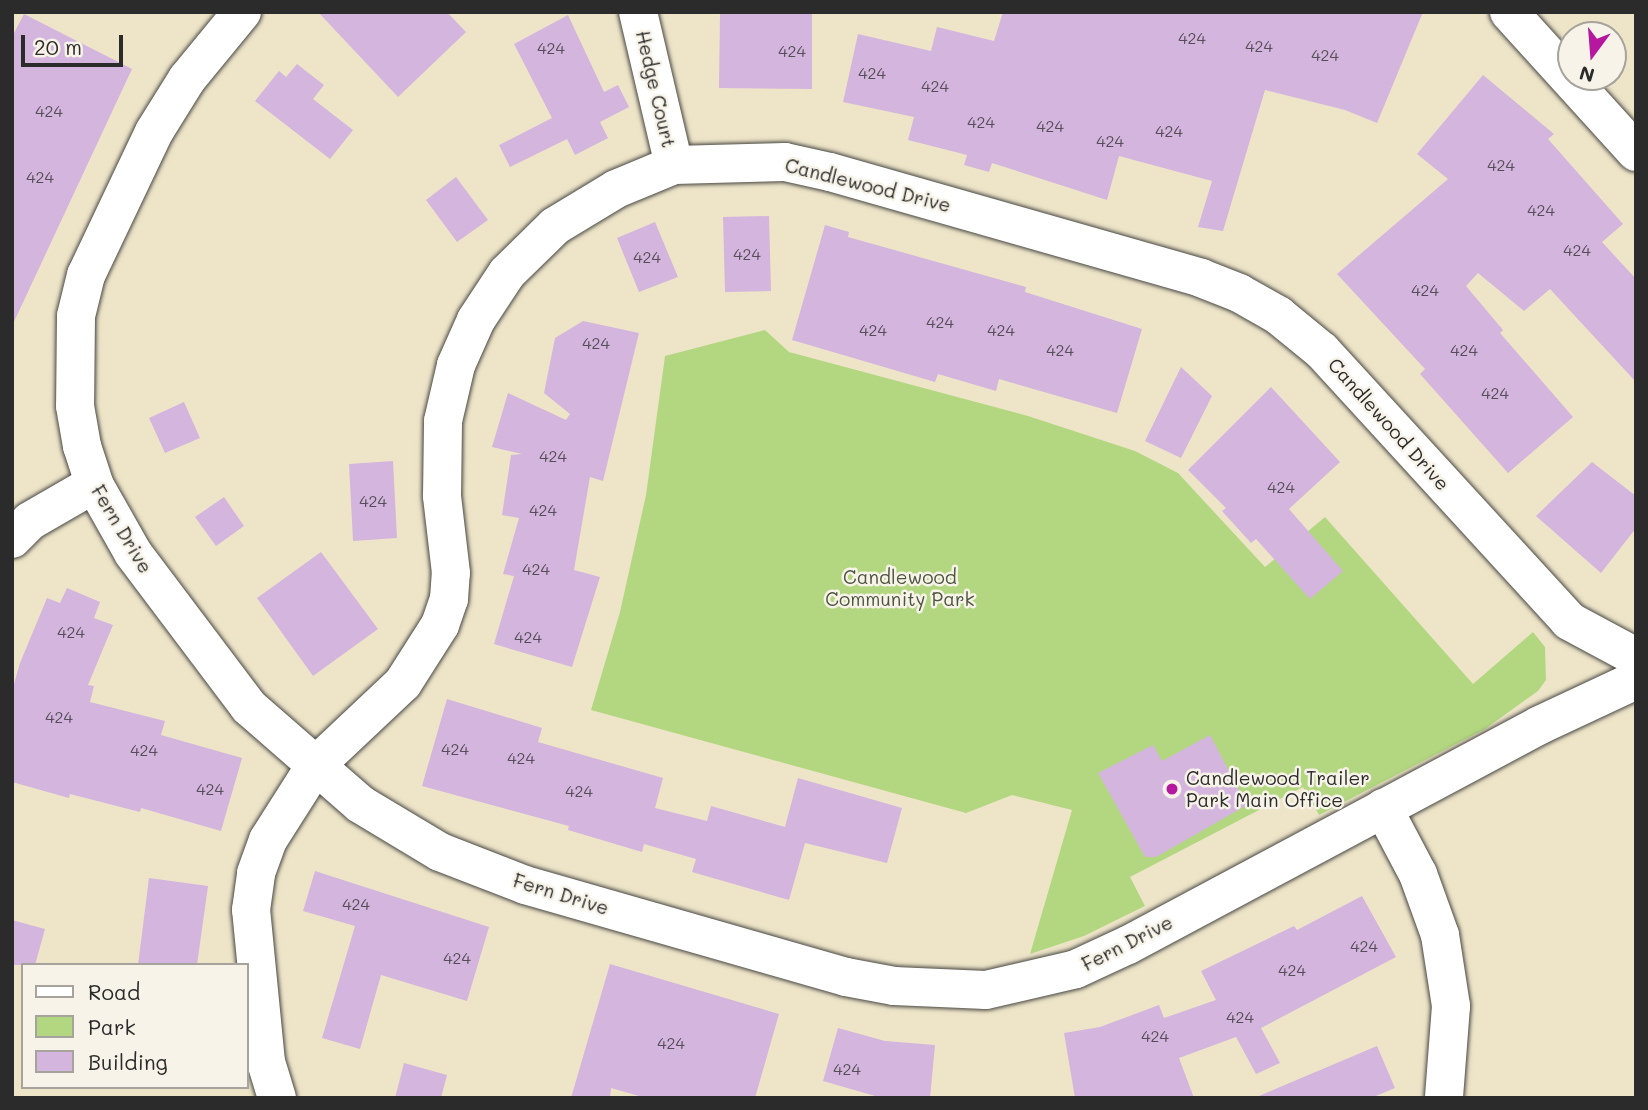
<!DOCTYPE html>
<html>
<head>
<meta charset="utf-8">
<style>
  body { margin:0 }
  #map { position:relative; width:1648px; height:1110px; overflow:hidden; background:#eee5c9; font-family:Mali,sans-serif }
  div>[style] { position:absolute }
  [style*='--x'] { left:calc(var(--x)*1px); top:calc(var(--y)*1px); width:calc(var(--w)*1px); rotate:calc(var(--a)*1deg) }
  .green>* { inset:0; background:#b3d780 }
  .building>* { inset:0; background:#d3b5dd }
  .roads { filter:drop-shadow(0 0 2px #484743) drop-shadow(0 0 2px #484743) }
  .minor>* { height:38px; margin:-19px; padding:0 19px; transform-origin:19px; border-radius:19px; background:#fff }
  .dots>* { width:19px; height:19px; translate:-50% -50%; box-sizing:border-box; border:4px solid #f7f3e8; border-radius:50% }
  span { translate:-50% -50%; white-space:nowrap; text-align:center; line-height:1.15; -webkit-text-stroke:5px #f7f3e8; paint-order:stroke }
  .number-label { font-size:16px; color:#554e58 }
  .number-label span { -webkit-text-stroke-width:0 }
  .street-label { font-size:19px; color:#2b2b2b }
  .park-label { font-size:19px; color:#4d5640 }
  .poi-label { font-size:19px; color:#2b2b2b }
  .left { translate:0 -50%; text-align:left }
  .frame { position:absolute; inset:0; border:14px solid #2b2b2b; pointer-events:none }
  .legend { position:absolute; left:21px; top:963px; width:228px; height:126px; box-sizing:border-box; background:#f7f3e8; border:2px solid #a5a39c; margin:0; padding:9px 12px; list-style:none; font-size:21px; color:#2b2b2b }
  .legend li { display:flex; align-items:center; gap:14px; height:35px }
  .legend b { width:35px; border:2px solid #a5a39c }
  .north { position:absolute; left:1557px; top:21px; width:70px; height:70px; box-sizing:border-box; background:#f7f3e8; border:2px solid #a5a39c; border-radius:50%; rotate:196deg; font-size:19px; font-weight:700; line-height:28px; text-align:center; color:#2b2b2b }
  .north::after { content:''; display:block; margin:auto; width:24px; height:32px; background:#b5179e; clip-path:polygon(50% 0,100% 100%,50% 72%,0 100%) }
  .scale { position:absolute; left:21px; top:35px; width:102px; height:32px; box-sizing:border-box; border:4px solid #2b2b2b; border-top:0; padding-left:9px; font-size:21px; line-height:24px; white-space:nowrap; color:#2b2b2b; -webkit-text-stroke:5px #f7f3e8; paint-order:stroke }
</style>
</head>
<body>
<div id="map">
  <div class="green">
    <div style="clip-path:polygon(765px 330px,789px 352px,1028px 416px,1135px 451px,1178px 473px,1265px 567px,1325px 517px,1473px 684px,1533px 632px,1545px 647px,1546px 680px,1538px 691px,1485px 729px,1319px 815px,1303px 787px,1130px 877px,1145px 906px,1084px 936px,1030px 954px,1072px 810px,1012px 795px,966px 813px,591px 710px,620px 612px,646px 495px,665px 356px)"></div>
  </div>
  <div class="building">
    <div style="clip-path:polygon(318px 12px,447px 12px,466px 32px,398px 97px)"></div>
    <div style="clip-path:polygon(720px 12px,812px 13px,812px 89px,719px 88px)"></div>
    <div style="clip-path:polygon(1003px 12px,1423px 12px,1377px 123px,1345px 110px,1265px 90px,1223px 231px,1198px 227px,1212px 181px,1119px 156px,1107px 200px,992px 163px,989px 172px,964px 165px,967px 155px,908px 140px,914px 117px,843px 102px,858px 34px,931px 51px,937px 27px,994px 41px)"></div>
    <div style="clip-path:polygon(24px 14px,132px 69px,12px 326px,12px 37px)"></div>
    <div style="clip-path:polygon(568px 15px,604px 92px,618px 85px,629px 107px,600px 122px,608px 138px,575px 155px,567px 139px,510px 167px,499px 145px,552px 118px,514px 44px)"></div>
    <div style="clip-path:polygon(297px 64px,324px 85px,313px 99px,353px 130px,330px 159px,255px 101px,279px 71px,286px 77px)"></div>
    <div style="clip-path:polygon(1483px 75px,1554px 134px,1548px 139px,1623px 224px,1602px 242px,1636px 279px,1636px 382px,1550px 289px,1524px 311px,1478px 273px,1466px 286px,1503px 330px,1500px 333px,1573px 417px,1508px 473px,1420px 374px,1425px 369px,1337px 274px,1448px 179px,1417px 154px)"></div>
    <div style="clip-path:polygon(456px 177px,488px 220px,457px 242px,426px 200px)"></div>
    <div style="clip-path:polygon(769px 216px,771px 291px,725px 292px,723px 217px)"></div>
    <div style="clip-path:polygon(655px 222px,678px 277px,639px 292px,617px 238px)"></div>
    <div style="clip-path:polygon(825px 225px,849px 232px,848px 237px,1026px 287px,1025px 292px,1142px 329px,1117px 413px,999px 379px,996px 391px,938px 374px,935px 382px,792px 340px)"></div>
    <div style="clip-path:polygon(583px 321px,639px 333px,603px 481px,590px 477px,574px 570px,600px 577px,572px 667px,494px 644px,514px 576px,503px 574px,519px 518px,502px 515px,511px 455px,522px 454px,492px 447px,508px 393px,566px 420px,570px 414px,544px 393px,555px 338px)"></div>
    <div style="clip-path:polygon(1181px 367px,1212px 396px,1181px 458px,1145px 441px)"></div>
    <div style="clip-path:polygon(1271px 387px,1340px 462px,1289px 509px,1343px 571px,1310px 599px,1256px 539px,1251px 543px,1222px 511px,1226px 508px,1188px 470px)"></div>
    <div style="clip-path:polygon(184px 402px,200px 438px,165px 453px,149px 418px)"></div>
    <div style="clip-path:polygon(393px 461px,397px 538px,353px 541px,349px 464px)"></div>
    <div style="clip-path:polygon(1592px 462px,1636px 496px,1636px 528px,1601px 573px,1536px 516px)"></div>
    <div style="clip-path:polygon(224px 497px,244px 526px,216px 546px,195px 517px)"></div>
    <div style="clip-path:polygon(321px 552px,378px 629px,313px 676px,257px 598px)"></div>
    <div style="clip-path:polygon(67px 588px,100px 602px,94px 618px,113px 625px,88px 685px,94px 686px,90px 702px,165px 721px,161px 735px,242px 758px,221px 831px,141px 808px,140px 812px,70px 794px,69px 798px,12px 782px,12px 691px,20px 663px,47px 598px,60px 603px)"></div>
    <div style="clip-path:polygon(447px 699px,542px 728px,538px 742px,663px 778px,655px 808px,707px 821px,711px 806px,785px 827px,798px 778px,902px 808px,887px 863px,805px 843px,789px 900px,692px 872px,696px 859px,644px 844px,642px 852px,568px 830px,569px 826px,422px 786px)"></div>
    <div style="clip-path:polygon(1210px 735px,1247px 805px,1156px 857px,1145px 857px,1098px 773px,1153px 745px,1162px 761px)"></div>
    <div style="clip-path:polygon(315px 871px,489px 927px,467px 1001px,381px 975px,360px 1049px,322px 1038px,355px 926px,303px 911px)"></div>
    <div style="clip-path:polygon(149px 878px,208px 886px,197px 965px,138px 965px)"></div>
    <div style="clip-path:polygon(1362px 896px,1396px 957px,1261px 1028px,1280px 1063px,1256px 1074px,1236px 1037px,1179px 1058px,1194px 1098px,1075px 1098px,1064px 1033px,1100px 1027px,1159px 1005px,1164px 1018px,1216px 1000px,1201px 971px,1294px 926px,1297px 930px)"></div>
    <div style="clip-path:polygon(12px 920px,45px 929px,35px 965px,12px 965px)"></div>
    <div style="clip-path:polygon(610px 964px,779px 1014px,755px 1098px,646px 1098px,611px 1088px,610px 1098px,571px 1098px)"></div>
    <div style="clip-path:polygon(838px 1028px,885px 1041px,935px 1045px,930px 1098px,882px 1098px,823px 1081px)"></div>
    <div style="clip-path:polygon(1377px 1046px,1395px 1088px,1371px 1098px,1254px 1098px)"></div>
    <div style="clip-path:polygon(404px 1063px,447px 1075px,441px 1098px,395px 1098px)"></div>
  </div>
  <div class="roads">
    <div class="minor">
      <div style="--x:242;--y:12;--w:87;--a:129.4"></div>
      <div style="--x:187;--y:79;--w:62;--a:121.9"></div>
      <div style="--x:154;--y:132;--w:158;--a:115.4"></div>
      <div style="--x:86;--y:275;--w:42;--a:103.7"></div>
      <div style="--x:76;--y:316;--w:90;--a:90.6"></div>
      <div style="--x:75;--y:406;--w:41;--a:80.1"></div>
      <div style="--x:82;--y:446;--w:40;--a:72"></div>
      <div style="--x:94;--y:484;--w:79;--a:60.5"></div>
      <div style="--x:133;--y:553;--w:193;--a:53"></div>
      <div style="--x:249;--y:707;--w:147;--a:41.1"></div>
      <div style="--x:360;--y:804;--w:93;--a:31"></div>
      <div style="--x:440;--y:852;--w:91;--a:21.2"></div>
      <div style="--x:525;--y:885;--w:334;--a:16"></div>
      <div style="--x:846;--y:977;--w:49;--a:10.6"></div>
      <div style="--x:894;--y:986;--w:92;--a:2.5"></div>
      <div style="--x:986;--y:990;--w:92;--a:-13.1"></div>
      <div style="--x:1076;--y:969;--w:57;--a:-24.8"></div>
      <div style="--x:1128;--y:945;--w:467;--a:-28.1"></div>
      <div style="--x:1540;--y:725;--w:106;--a:-25.1"></div>
      <div style="--x:638;--y:12;--w:157;--a:76.8"></div>
      <div style="--x:1509;--y:12;--w:189;--a:47.8"></div>
      <div style="--x:12;--y:539;--w:25;--a:-45"></div>
      <div style="--x:30;--y:521;--w:74;--a:-30"></div>
      <div style="--x:1383;--y:808;--w:75;--a:62.1"></div>
      <div style="--x:1418;--y:874;--w:65;--a:70.2"></div>
      <div style="--x:1440;--y:935;--w:72;--a:81.2"></div>
      <div style="--x:1451;--y:1006;--w:92;--a:94.4"></div>
      <div style="--x:277;--y:1098;--w:38;--a:-107"></div>
      <div style="--x:266;--y:1062;--w:153;--a:-95.6"></div>
      <div style="--x:251;--y:910;--w:37;--a:-82"></div>
      <div style="--x:256;--y:873;--w:35;--a:-70"></div>
      <div style="--x:268;--y:840;--w:88;--a:-57.6"></div>
      <div style="--x:315;--y:766;--w:121;--a:-43.3"></div>
      <div style="--x:403;--y:683;--w:69;--a:-57.5"></div>
      <div style="--x:440;--y:625;--w:28;--a:-71"></div>
      <div style="--x:449;--y:599;--w:26;--a:-86"></div>
      <div style="--x:451;--y:573;--w:78;--a:-96.7"></div>
      <div style="--x:442;--y:496;--w:75;--a:-89.2"></div>
      <div style="--x:443;--y:421;--w:57;--a:-76.9"></div>
      <div style="--x:456;--y:365;--w:49;--a:-66"></div>
      <div style="--x:476;--y:320;--w:56;--a:-56.6"></div>
      <div style="--x:507;--y:273;--w:67;--a:-44.4"></div>
      <div style="--x:555;--y:226;--w:71;--a:-31.2"></div>
      <div style="--x:616;--y:189;--w:63;--a:-22.5"></div>
      <div style="--x:674;--y:165;--w:111;--a:-1.5"></div>
      <div style="--x:785;--y:162;--w:46;--a:12.5"></div>
      <div style="--x:830;--y:172;--w:386;--a:15.9"></div>
      <div style="--x:1201;--y:278;--w:41;--a:21.5"></div>
      <div style="--x:1239;--y:293;--w:45;--a:29.4"></div>
      <div style="--x:1278;--y:315;--w:57;--a:39.3"></div>
      <div style="--x:1322;--y:351;--w:366;--a:47.5"></div>
      <div style="--x:1569;--y:621;--w:76;--a:28.2"></div>
    </div>
  </div>
  <div class="dots">
    <div style="left:1172px;top:789px;background:#b5179e"></div>
  </div>
  <div class="number-label">
    <span style="left:1192px;top:38px">424</span>
    <span style="left:1259px;top:46px">424</span>
    <span style="left:551px;top:48px">424</span>
    <span style="left:792px;top:51px">424</span>
    <span style="left:1325px;top:55px">424</span>
    <span style="left:872px;top:73px">424</span>
    <span style="left:935px;top:86px">424</span>
    <span style="left:49px;top:111px">424</span>
    <span style="left:981px;top:122px">424</span>
    <span style="left:1050px;top:126px">424</span>
    <span style="left:1169px;top:131px">424</span>
    <span style="left:1110px;top:141px">424</span>
    <span style="left:1501px;top:165px">424</span>
    <span style="left:40px;top:177px">424</span>
    <span style="left:1541px;top:210px">424</span>
    <span style="left:1577px;top:250px">424</span>
    <span style="left:747px;top:254px">424</span>
    <span style="left:647px;top:257px">424</span>
    <span style="left:1425px;top:290px">424</span>
    <span style="left:940px;top:322px">424</span>
    <span style="left:873px;top:330px">424</span>
    <span style="left:1001px;top:330px">424</span>
    <span style="left:596px;top:343px">424</span>
    <span style="left:1060px;top:350px">424</span>
    <span style="left:1464px;top:350px">424</span>
    <span style="left:1495px;top:393px">424</span>
    <span style="left:553px;top:456px">424</span>
    <span style="left:1281px;top:487px">424</span>
    <span style="left:373px;top:501px">424</span>
    <span style="left:543px;top:510px">424</span>
    <span style="left:536px;top:569px">424</span>
    <span style="left:71px;top:632px">424</span>
    <span style="left:528px;top:637px">424</span>
    <span style="left:59px;top:717px">424</span>
    <span style="left:455px;top:749px">424</span>
    <span style="left:144px;top:750px">424</span>
    <span style="left:521px;top:758px">424</span>
    <span style="left:210px;top:789px">424</span>
    <span style="left:579px;top:791px">424</span>
    <span style="left:356px;top:904px">424</span>
    <span style="left:1364px;top:946px">424</span>
    <span style="left:457px;top:958px">424</span>
    <span style="left:1292px;top:970px">424</span>
    <span style="left:1240px;top:1017px">424</span>
    <span style="left:1155px;top:1036px">424</span>
    <span style="left:671px;top:1043px">424</span>
    <span style="left:847px;top:1069px">424</span>
  </div>
  <div class="street-label">
    <span style="left:656px;top:89px;rotate:77deg">Hedge Court</span>
    <span style="left:868px;top:185px;rotate:14deg">Candlewood Drive</span>
    <span style="left:1389px;top:424px;rotate:48deg">Candlewood Drive</span>
    <span style="left:122px;top:529px;rotate:59deg">Fern Drive</span>
    <span style="left:561px;top:894px;rotate:17deg">Fern Drive</span>
    <span style="left:1127px;top:943px;rotate:-27deg">Fern Drive</span>
  </div>
  <div class="park-label">
    <span style="left:900px;top:588px">Candlewood<br>Community Park</span>
  </div>
  <div class="poi-label">
    <span class="left" style="left:1186px;top:789px">Candlewood Trailer<br>Park Main Office</span>
  </div>
  <div class="frame"></div>
  <ul class="legend">
  <li><b style="height:9px;background:#fff"></b>Road</li>
  <li><b style="height:19px;background:#b3d780"></b>Park</li>
  <li><b style="height:19px;background:#d3b5dd"></b>Building</li>
  </ul>
  <div class="north">N</div>
  <div class="scale">20 m</div>
</div>
</body>
</html>
